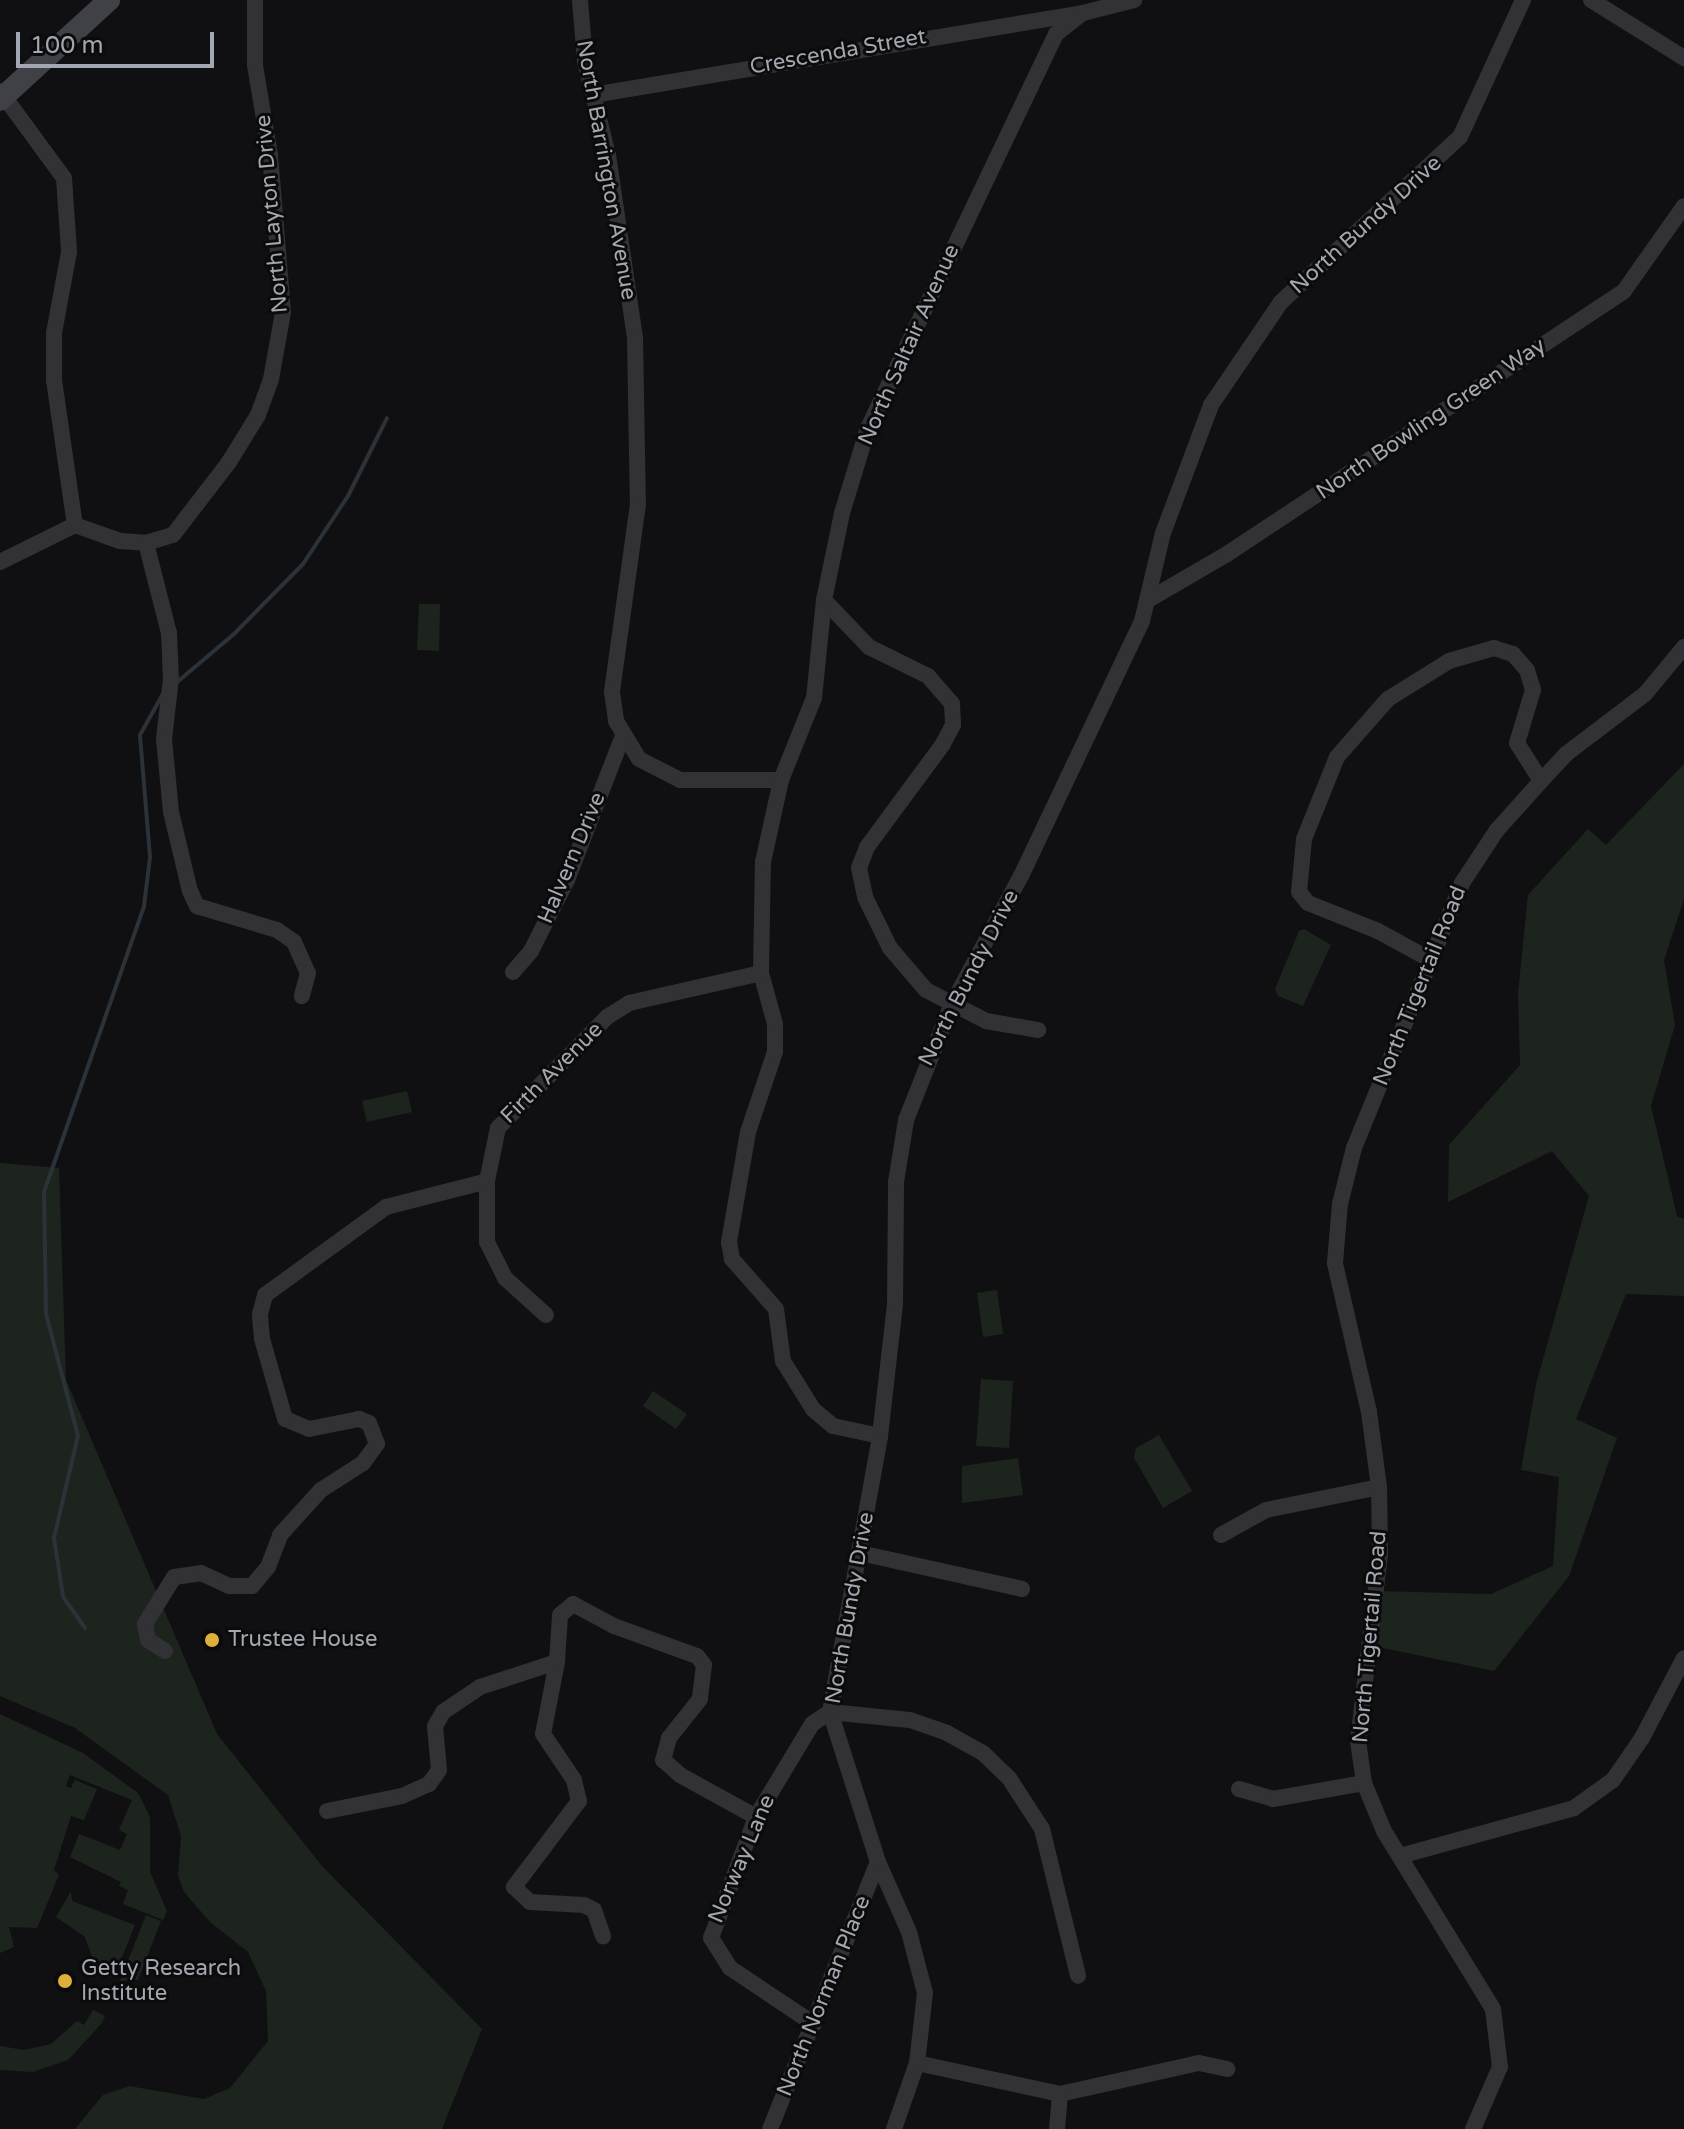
<!DOCTYPE html>
<html>
<head>
<meta charset="utf-8">
<style>
  body { margin:0 }
  #map { position:relative; width:1684px; height:2129px; overflow:hidden; background:#101012; font-family:"Varela Round",sans-serif }
  div>[style] { position:absolute }
  [style*='--x'] { left:calc(var(--x)*1px); top:calc(var(--y)*1px); width:calc(var(--w)*1px); rotate:calc(var(--a)*1deg) }
  .green>* { inset:0; background:#1d241e }
  .stream>* { height:4px; margin:-2px; padding:0 2px; transform-origin:2px; border-radius:2px; background:#2b3239 }
  .minor>* { height:16px; margin:-8px; padding:0 8px; transform-origin:8px; border-radius:8px; background:#323236 }
  .secondary>* { height:22px; margin:-11px; padding:0 11px; transform-origin:11px; border-radius:11px; background:#404146 }
  .dots>* { width:22px; height:22px; translate:-50% -50%; box-sizing:border-box; border:4px solid #0b0b0c; border-radius:50% }
  span { translate:-50% -50%; white-space:nowrap; text-align:center; line-height:1.15; -webkit-text-stroke:6px #0b0b0c; paint-order:stroke }
  .street-label { font-size:22px; color:#a3a7b1 }
  .poi-label { font-size:22px; color:#a3a7b1 }
  .left { translate:0 -50%; text-align:left }
  .scale { position:absolute; left:16px; top:32px; width:198px; height:36px; box-sizing:border-box; border:4px solid #a3a7b1; border-top:0; padding-left:10px; font-size:24px; line-height:28px; white-space:nowrap; color:#a3a7b1; -webkit-text-stroke:6px #0b0b0c; paint-order:stroke }
</style>
</head>
<body>
<div id="map">
  <div class="green">
    <div style="clip-path:polygon(419px 604px,440px 604px,439px 651px,417px 650px)"></div>
    <div style="clip-path:polygon(1684px 764px,1684px 899px,1664px 960px,1675px 1025px,1651px 1106px,1677px 1216px,1684px 1219px,1684px 1296px,1626px 1294px,1576px 1419px,1617px 1438px,1569px 1576px,1494px 1671px,1369px 1645px,1376px 1591px,1491px 1594px,1553px 1566px,1559px 1477px,1521px 1470px,1536px 1384px,1589px 1196px,1552px 1151px,1448px 1202px,1449px 1145px,1520px 1065px,1518px 993px,1528px 895px,1588px 829px,1606px 845px)"></div>
    <div style="clip-path:polygon(1304px 929px,1331px 945px,1303px 1006px,1278px 996px,1275px 989px,1299px 931px)"></div>
    <div style="clip-path:polygon(407px 1091px,412px 1112px,367px 1122px,362px 1101px)"></div>
    <div style="clip-path:polygon(0 1163px,59px 1168px,66px 1380px,217px 1734px,322px 1866px,482px 2029px,442px 2129px,75px 2129px,103px 2095px,129px 2086px,204px 2099px,230px 2088px,268px 2041px,266px 1991px,248px 1952px,210px 1922px,184px 1892px,178px 1876px,181px 1836px,168px 1795px,75px 1728px,0 1696px)"></div>
    <div style="clip-path:polygon(997px 1290px,1003px 1334px,983px 1337px,977px 1293px)"></div>
    <div style="clip-path:polygon(981px 1379px,1013px 1381px,1009px 1448px,976px 1446px)"></div>
    <div style="clip-path:polygon(653px 1391px,687px 1414px,676px 1429px,643px 1406px)"></div>
    <div style="clip-path:polygon(1159px 1435px,1192px 1491px,1163px 1508px,1134px 1458px,1136px 1448px)"></div>
    <div style="clip-path:polygon(1018px 1458px,1023px 1495px,962px 1503px,962px 1466px)"></div>
    <div style="clip-path:polygon(0 1714px,83px 1753px,138px 1793px,150px 1817px,150px 1872px,167px 1911px,163px 1920px,123px 1904px,128px 1890px,119px 1886px,121px 1882px,70px 1857px,79px 1834px,120px 1850px,127px 1834px,119px 1830px,132px 1800px,70px 1775px,66px 1786px,71px 1788px,75px 1780px,97px 1789px,84px 1820px,71px 1816px,54px 1870px,59px 1875px,37px 1928px,9px 1927px,14px 1947px,0 1953px)"></div>
    <div style="clip-path:polygon(71px 1891px,72px 1901px,135px 1925px,114px 1977px,99px 1977px,85px 1937px,56px 1917px)"></div>
    <div style="clip-path:polygon(146px 1915px,161px 1921px,138px 1980px,120px 1981px)"></div>
    <div style="clip-path:polygon(93px 2010px,105px 2016px,102px 2023px,68px 2060px,33px 2072px,0 2070px,0 2046px,24px 2050px,51px 2044px,77px 2021px,84px 2025px)"></div>
  </div>
  <div class="stream">
    <div style="--x:176;--y:683;--w:76;--a:-40.2"></div>
    <div style="--x:234;--y:634;--w:98;--a:-45.4"></div>
    <div style="--x:303;--y:564;--w:82;--a:-56.5"></div>
    <div style="--x:348;--y:496;--w:87;--a:-63.4"></div>
    <div style="--x:85;--y:1628;--w:39;--a:-125"></div>
    <div style="--x:63;--y:1596;--w:59;--a:-98.8"></div>
    <div style="--x:54;--y:1538;--w:105;--a:-76.8"></div>
    <div style="--x:78;--y:1436;--w:126;--a:-104.7"></div>
    <div style="--x:46;--y:1314;--w:122;--a:-90.9"></div>
    <div style="--x:44;--y:1192;--w:303;--a:-70.7"></div>
    <div style="--x:144;--y:906;--w:49;--a:-83"></div>
    <div style="--x:150;--y:857;--w:122;--a:-94.7"></div>
    <div style="--x:140;--y:735;--w:51;--a:-60.9"></div>
  </div>
  <div class="minor">
    <div style="--x:580;--y:0;--w:61;--a:85.3"></div>
    <div style="--x:585;--y:61;--w:97;--a:76.3"></div>
    <div style="--x:608;--y:155;--w:185;--a:81.6"></div>
    <div style="--x:635;--y:338;--w:166;--a:89"></div>
    <div style="--x:638;--y:504;--w:190;--a:97.9"></div>
    <div style="--x:612;--y:692;--w:29;--a:82"></div>
    <div style="--x:616;--y:721;--w:44;--a:58.8"></div>
    <div style="--x:639;--y:759;--w:46;--a:27.1"></div>
    <div style="--x:680;--y:780;--w:101;--a:0"></div>
    <div style="--x:1591;--y:0;--w:110;--a:31.9"></div>
    <div style="--x:0;--y:91;--w:108;--a:53.7"></div>
    <div style="--x:64;--y:178;--w:74;--a:86.1"></div>
    <div style="--x:69;--y:252;--w:82;--a:100.5"></div>
    <div style="--x:54;--y:333;--w:47;--a:90"></div>
    <div style="--x:54;--y:380;--w:147;--a:81.8"></div>
    <div style="--x:593;--y:95;--w:495;--a:-9.5"></div>
    <div style="--x:75;--y:525;--w:48;--a:19.6"></div>
    <div style="--x:120;--y:541;--w:26;--a:4"></div>
    <div style="--x:146;--y:543;--w:28;--a:-17"></div>
    <div style="--x:173;--y:535;--w:92;--a:-52.5"></div>
    <div style="--x:229;--y:462;--w:55;--a:-58.3"></div>
    <div style="--x:258;--y:415;--w:38;--a:-70"></div>
    <div style="--x:271;--y:379;--w:68;--a:-79.8"></div>
    <div style="--x:283;--y:312;--w:158;--a:-94.7"></div>
    <div style="--x:270;--y:155;--w:91;--a:-99.5"></div>
    <div style="--x:255;--y:65;--w:65;--a:-90"></div>
    <div style="--x:146;--y:543;--w:93;--a:75.7"></div>
    <div style="--x:169;--y:633;--w:46;--a:87.5"></div>
    <div style="--x:171;--y:679;--w:60;--a:96.7"></div>
    <div style="--x:164;--y:739;--w:73;--a:84.5"></div>
    <div style="--x:171;--y:812;--w:81;--a:76.5"></div>
    <div style="--x:190;--y:891;--w:17;--a:65"></div>
    <div style="--x:197;--y:906;--w:84;--a:16.7"></div>
    <div style="--x:277;--y:930;--w:21;--a:35"></div>
    <div style="--x:294;--y:942;--w:34;--a:66"></div>
    <div style="--x:308;--y:973;--w:24;--a:105"></div>
    <div style="--x:0;--y:562;--w:84;--a:-26.3"></div>
    <div style="--x:824;--y:600;--w:65;--a:46.2"></div>
    <div style="--x:869;--y:647;--w:66;--a:26.2"></div>
    <div style="--x:928;--y:676;--w:37;--a:49"></div>
    <div style="--x:952;--y:704;--w:21;--a:87"></div>
    <div style="--x:953;--y:725;--w:21;--a:118"></div>
    <div style="--x:943;--y:744;--w:128;--a:126.4"></div>
    <div style="--x:867;--y:847;--w:22;--a:111"></div>
    <div style="--x:859;--y:868;--w:30;--a:78"></div>
    <div style="--x:865;--y:897;--w:57;--a:63.9"></div>
    <div style="--x:890;--y:948;--w:55;--a:49.4"></div>
    <div style="--x:926;--y:990;--w:68;--a:27.3"></div>
    <div style="--x:986;--y:1021;--w:53;--a:9.8"></div>
    <div style="--x:1148;--y:600;--w:91;--a:-30.2"></div>
    <div style="--x:1227;--y:554;--w:476;--a:-33.5"></div>
    <div style="--x:1624;--y:291;--w:104;--a:-54.8"></div>
    <div style="--x:1431;--y:960;--w:60;--a:-151.3"></div>
    <div style="--x:1378;--y:931;--w:75;--a:-158.2"></div>
    <div style="--x:1308;--y:903;--w:14;--a:-129"></div>
    <div style="--x:1299;--y:892;--w:53;--a:-84.6"></div>
    <div style="--x:1304;--y:839;--w:88;--a:-68.1"></div>
    <div style="--x:1337;--y:757;--w:77;--a:-48.7"></div>
    <div style="--x:1388;--y:699;--w:72;--a:-31.9"></div>
    <div style="--x:1449;--y:661;--w:47;--a:-16.1"></div>
    <div style="--x:1494;--y:648;--w:20;--a:18"></div>
    <div style="--x:1513;--y:654;--w:21;--a:49"></div>
    <div style="--x:1527;--y:670;--w:21;--a:73"></div>
    <div style="--x:1533;--y:690;--w:55;--a:106.8"></div>
    <div style="--x:1517;--y:743;--w:45;--a:57.7"></div>
    <div style="--x:513;--y:972;--w:28;--a:-49"></div>
    <div style="--x:531;--y:951;--w:80;--a:-63.1"></div>
    <div style="--x:567;--y:880;--w:152;--a:-68.8"></div>
    <div style="--x:546;--y:1315;--w:55;--a:-137.9"></div>
    <div style="--x:505;--y:1278;--w:40;--a:-116.6"></div>
    <div style="--x:487;--y:1242;--w:61;--a:-90"></div>
    <div style="--x:487;--y:1181;--w:54;--a:-78.3"></div>
    <div style="--x:498;--y:1128;--w:156;--a:-45.5"></div>
    <div style="--x:607;--y:1017;--w:26;--a:-32"></div>
    <div style="--x:629;--y:1003;--w:135;--a:-12.8"></div>
    <div style="--x:880;--y:1436;--w:48;--a:-168"></div>
    <div style="--x:833;--y:1426;--w:26;--a:-140"></div>
    <div style="--x:813;--y:1409;--w:57;--a:-122"></div>
    <div style="--x:783;--y:1361;--w:52;--a:-97.7"></div>
    <div style="--x:776;--y:1309;--w:67;--a:-131.3"></div>
    <div style="--x:732;--y:1259;--w:17;--a:-100"></div>
    <div style="--x:729;--y:1242;--w:112;--a:-80.2"></div>
    <div style="--x:748;--y:1132;--w:84;--a:-71.4"></div>
    <div style="--x:775;--y:1052;--w:28;--a:-90"></div>
    <div style="--x:775;--y:1024;--w:53;--a:-105.4"></div>
    <div style="--x:761;--y:973;--w:111;--a:-89"></div>
    <div style="--x:763;--y:862;--w:84;--a:-77.6"></div>
    <div style="--x:781;--y:780;--w:88;--a:-68.1"></div>
    <div style="--x:814;--y:698;--w:99;--a:-84.2"></div>
    <div style="--x:824;--y:600;--w:89;--a:-78.3"></div>
    <div style="--x:842;--y:513;--w:89;--a:-73"></div>
    <div style="--x:868;--y:428;--w:437;--a:-64.5"></div>
    <div style="--x:1056;--y:34;--w:34;--a:-38"></div>
    <div style="--x:1083;--y:13;--w:53;--a:-14.3"></div>
    <div style="--x:1221;--y:1535;--w:51;--a:-29.1"></div>
    <div style="--x:1266;--y:1510;--w:115;--a:-11.5"></div>
    <div style="--x:860;--y:1553;--w:166;--a:12.5"></div>
    <div style="--x:165;--y:1651;--w:20;--a:-147"></div>
    <div style="--x:148;--y:1640;--w:16;--a:-101"></div>
    <div style="--x:145;--y:1624;--w:55;--a:-58.3"></div>
    <div style="--x:174;--y:1577;--w:27;--a:-8"></div>
    <div style="--x:201;--y:1573;--w:31;--a:25"></div>
    <div style="--x:229;--y:1586;--w:23;--a:0"></div>
    <div style="--x:252;--y:1586;--w:25;--a:-50"></div>
    <div style="--x:268;--y:1567;--w:34;--a:-69"></div>
    <div style="--x:280;--y:1535;--w:61;--a:-47.7"></div>
    <div style="--x:321;--y:1490;--w:50;--a:-32.7"></div>
    <div style="--x:363;--y:1463;--w:24;--a:-54"></div>
    <div style="--x:377;--y:1444;--w:22;--a:-111"></div>
    <div style="--x:369;--y:1423;--w:11;--a:-158"></div>
    <div style="--x:359;--y:1419;--w:51;--a:168.7"></div>
    <div style="--x:309;--y:1429;--w:26;--a:-157"></div>
    <div style="--x:285;--y:1419;--w:83;--a:-106"></div>
    <div style="--x:262;--y:1339;--w:25;--a:-95"></div>
    <div style="--x:260;--y:1314;--w:20;--a:-75"></div>
    <div style="--x:265;--y:1295;--w:150;--a:-36"></div>
    <div style="--x:386;--y:1207;--w:104;--a:-14.4"></div>
    <div style="--x:557;--y:1662;--w:73;--a:101"></div>
    <div style="--x:543;--y:1734;--w:55;--a:56"></div>
    <div style="--x:574;--y:1780;--w:22;--a:77"></div>
    <div style="--x:579;--y:1801;--w:108;--a:127.1"></div>
    <div style="--x:514;--y:1887;--w:22;--a:43"></div>
    <div style="--x:530;--y:1902;--w:54;--a:3.2"></div>
    <div style="--x:584;--y:1905;--w:11;--a:27"></div>
    <div style="--x:594;--y:1910;--w:28;--a:71"></div>
    <div style="--x:1239;--y:1789;--w:35;--a:16"></div>
    <div style="--x:1273;--y:1799;--w:92;--a:-10"></div>
    <div style="--x:327;--y:1811;--w:76;--a:-11.3"></div>
    <div style="--x:402;--y:1796;--w:30;--a:-24"></div>
    <div style="--x:429;--y:1784;--w:17;--a:-54"></div>
    <div style="--x:439;--y:1770;--w:44;--a:-95.2"></div>
    <div style="--x:435;--y:1726;--w:16;--a:-60"></div>
    <div style="--x:443;--y:1712;--w:45;--a:-34"></div>
    <div style="--x:480;--y:1687;--w:81;--a:-18"></div>
    <div style="--x:557;--y:1662;--w:47;--a:-86.3"></div>
    <div style="--x:560;--y:1615;--w:17;--a:-40"></div>
    <div style="--x:573;--y:1604;--w:47;--a:28.2"></div>
    <div style="--x:614;--y:1626;--w:88;--a:19.9"></div>
    <div style="--x:697;--y:1656;--w:11;--a:52"></div>
    <div style="--x:704;--y:1665;--w:34;--a:97"></div>
    <div style="--x:700;--y:1699;--w:50;--a:128.5"></div>
    <div style="--x:669;--y:1738;--w:23;--a:105"></div>
    <div style="--x:663;--y:1760;--w:23;--a:41"></div>
    <div style="--x:680;--y:1775;--w:87;--a:28.9"></div>
    <div style="--x:1400;--y:1856;--w:180;--a:-15.4"></div>
    <div style="--x:1574;--y:1808;--w:48;--a:-35.7"></div>
    <div style="--x:1613;--y:1780;--w:51;--a:-55.4"></div>
    <div style="--x:1642;--y:1738;--w:90;--a:-62.3"></div>
    <div style="--x:814;--y:2024;--w:101;--a:-146.3"></div>
    <div style="--x:730;--y:1968;--w:36;--a:-122"></div>
    <div style="--x:711;--y:1938;--w:129;--a:-69.6"></div>
    <div style="--x:756;--y:1817;--w:109;--a:-58.9"></div>
    <div style="--x:812;--y:1724;--w:22;--a:-34"></div>
    <div style="--x:830;--y:1712;--w:80;--a:5.7"></div>
    <div style="--x:910;--y:1720;--w:39;--a:19"></div>
    <div style="--x:947;--y:1733;--w:41;--a:29.1"></div>
    <div style="--x:983;--y:1753;--w:36;--a:44"></div>
    <div style="--x:1009;--y:1778;--w:61;--a:57.1"></div>
    <div style="--x:1042;--y:1829;--w:151;--a:76.2"></div>
    <div style="--x:917;--y:2063;--w:146;--a:12.2"></div>
    <div style="--x:1060;--y:2094;--w:142;--a:-12.6"></div>
    <div style="--x:1199;--y:2063;--w:29;--a:12"></div>
    <div style="--x:770;--y:2129;--w:288;--a:-68"></div>
    <div style="--x:894;--y:2129;--w:70;--a:-70.8"></div>
    <div style="--x:917;--y:2063;--w:70;--a:-83.5"></div>
    <div style="--x:925;--y:1993;--w:63;--a:-104.7"></div>
    <div style="--x:909;--y:1932;--w:77;--a:-113.9"></div>
    <div style="--x:878;--y:1862;--w:157;--a:-107.7"></div>
    <div style="--x:830;--y:1712;--w:280;--a:-79.7"></div>
    <div style="--x:880;--y:1436;--w:133;--a:-83.5"></div>
    <div style="--x:895;--y:1304;--w:122;--a:-89.5"></div>
    <div style="--x:896;--y:1182;--w:63;--a:-80.8"></div>
    <div style="--x:906;--y:1120;--w:125;--a:-68.4"></div>
    <div style="--x:952;--y:1004;--w:145;--a:-61.7"></div>
    <div style="--x:1021;--y:876;--w:282;--a:-64.6"></div>
    <div style="--x:1142;--y:621;--w:90;--a:-76.6"></div>
    <div style="--x:1163;--y:533;--w:137;--a:-69.4"></div>
    <div style="--x:1211;--y:405;--w:125;--a:-55.8"></div>
    <div style="--x:1281;--y:302;--w:243;--a:-42.7"></div>
    <div style="--x:1460;--y:137;--w:151;--a:-65.3"></div>
    <div style="--x:1057;--y:2129;--w:35;--a:-85"></div>
    <div style="--x:1473;--y:2129;--w:68;--a:-66.5"></div>
    <div style="--x:1500;--y:2067;--w:58;--a:-96.9"></div>
    <div style="--x:1493;--y:2009;--w:209;--a:-121.5"></div>
    <div style="--x:1384;--y:1831;--w:52;--a:-112.6"></div>
    <div style="--x:1364;--y:1783;--w:42;--a:-98.1"></div>
    <div style="--x:1358;--y:1741;--w:187;--a:-83.3"></div>
    <div style="--x:1380;--y:1555;--w:68;--a:-90.8"></div>
    <div style="--x:1379;--y:1487;--w:76;--a:-97.6"></div>
    <div style="--x:1369;--y:1412;--w:153;--a:-102.9"></div>
    <div style="--x:1335;--y:1263;--w:59;--a:-85.2"></div>
    <div style="--x:1340;--y:1204;--w:58;--a:-76"></div>
    <div style="--x:1354;--y:1148;--w:286;--a:-67.8"></div>
    <div style="--x:1462;--y:883;--w:64;--a:-56.6"></div>
    <div style="--x:1497;--y:830;--w:66;--a:-48.1"></div>
    <div style="--x:1541;--y:781;--w:37;--a:-47"></div>
    <div style="--x:1566;--y:754;--w:99;--a:-37.2"></div>
    <div style="--x:1645;--y:694;--w:61;--a:-50.3"></div>
  </div>
  <div class="secondary">
    <div style="--x:0;--y:100;--w:148;--a:-42.5"></div>
  </div>
  <div class="dots">
    <div style="left:212px;top:1640px;background:#dfaf3b"></div>
    <div style="left:65px;top:1981px;background:#dfaf3b"></div>
  </div>
  <div class="street-label">
    <span style="left:838px;top:52px;rotate:-10deg">Crescenda Street</span>
    <span style="left:606px;top:170px;rotate:80deg">North Barrington Avenue</span>
    <span style="left:272px;top:214px;rotate:-95deg">North Layton Drive</span>
    <span style="left:1366px;top:225px;rotate:-42deg">North Bundy Drive</span>
    <span style="left:909px;top:345px;rotate:-66deg">North Saltair Avenue</span>
    <span style="left:1431px;top:419px;rotate:-34deg">North Bowling Green Way</span>
    <span style="left:572px;top:858px;rotate:-67deg">Halvern Drive</span>
    <span style="left:969px;top:978px;rotate:-63deg">North Bundy Drive</span>
    <span style="left:1420px;top:986px;rotate:-68deg">North Tigertail Road</span>
    <span style="left:552px;top:1073px;rotate:-45deg">Firth Avenue</span>
    <span style="left:850px;top:1608px;rotate:-80deg">North Bundy Drive</span>
    <span style="left:1370px;top:1637px;rotate:-85deg">North Tigertail Road</span>
    <span style="left:742px;top:1859px;rotate:-67deg">Norway Lane</span>
    <span style="left:824px;top:1996px;rotate:-68deg">North Norman Place</span>
  </div>
  <div class="poi-label">
    <span class="left" style="left:228px;top:1640px">Trustee House</span>
    <span class="left" style="left:81px;top:1981px">Getty Research<br>Institute</span>
  </div>
  <div class="scale">100 m</div>
</div>
</body>
</html>
